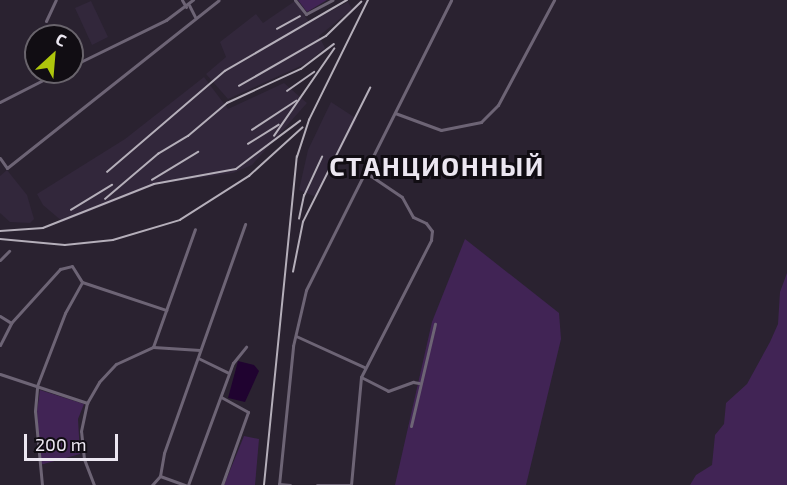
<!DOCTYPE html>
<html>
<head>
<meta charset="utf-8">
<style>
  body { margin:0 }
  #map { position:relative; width:787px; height:485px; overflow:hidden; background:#2a2230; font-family:"Exo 2",sans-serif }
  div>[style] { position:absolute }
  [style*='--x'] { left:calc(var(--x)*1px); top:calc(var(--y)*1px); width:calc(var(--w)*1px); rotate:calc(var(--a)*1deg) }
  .built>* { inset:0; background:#32273b }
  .green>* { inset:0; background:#412455 }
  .water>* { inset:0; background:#200330 }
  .street>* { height:3px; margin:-1.5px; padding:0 1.5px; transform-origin:1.5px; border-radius:1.5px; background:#6d6475 }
  .rail>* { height:1.5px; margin:-0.75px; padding:0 0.75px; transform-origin:0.75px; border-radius:0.75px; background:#b5afba }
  span { translate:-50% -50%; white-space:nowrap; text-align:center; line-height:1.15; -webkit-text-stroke:6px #110d13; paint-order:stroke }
  .district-label { font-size:26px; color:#ece7f1; font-weight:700; letter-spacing:1.5px }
  .north { position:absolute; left:24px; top:24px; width:60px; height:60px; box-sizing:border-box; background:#110d13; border:2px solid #69646c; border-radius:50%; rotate:26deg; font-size:16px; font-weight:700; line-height:24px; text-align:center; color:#ece7f1 }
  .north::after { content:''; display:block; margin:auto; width:21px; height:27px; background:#aec60c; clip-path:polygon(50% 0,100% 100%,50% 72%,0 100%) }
  .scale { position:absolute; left:24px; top:434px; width:94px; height:27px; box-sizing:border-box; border:3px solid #ece7f1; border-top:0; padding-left:8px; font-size:18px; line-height:21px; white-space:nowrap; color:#ece7f1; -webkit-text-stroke:4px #110d13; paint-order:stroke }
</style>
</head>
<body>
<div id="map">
  <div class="built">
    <div style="clip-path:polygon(91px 1px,108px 37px,92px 45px,75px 8px)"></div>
    <div style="clip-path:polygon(295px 1px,309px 22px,348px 2px,352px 9px,319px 36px,325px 48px,307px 63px,228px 99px,206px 74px,226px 57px,220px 42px,256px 14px,263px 23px)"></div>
    <div style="clip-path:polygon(204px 77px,228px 109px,284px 83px,307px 103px,252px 165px,233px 173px,158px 184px,63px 222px,43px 205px,37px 194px,125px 139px)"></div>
    <div style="clip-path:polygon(331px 102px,357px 119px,316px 197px,299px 190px,308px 150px)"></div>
    <div style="clip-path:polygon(7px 170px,27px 195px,34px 219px,30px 223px,10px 222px,0 213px,0 176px)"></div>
  </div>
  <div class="green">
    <div style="clip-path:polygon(298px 0,327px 0,307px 12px)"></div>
    <div style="clip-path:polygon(465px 239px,559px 313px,561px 339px,526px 485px,395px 485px,432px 322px)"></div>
    <div style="clip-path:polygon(787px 273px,787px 485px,690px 485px,696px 475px,712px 465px,715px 435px,724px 424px,726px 403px,747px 384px,770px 342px,778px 324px,780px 292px)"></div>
    <div style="clip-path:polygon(40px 390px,84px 404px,78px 419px,80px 454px,40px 465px,37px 411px)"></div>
    <div style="clip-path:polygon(244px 436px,259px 439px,255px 485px,224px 485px)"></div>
  </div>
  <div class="water">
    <div style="clip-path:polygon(238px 361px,254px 365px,259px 371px,245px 402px,228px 398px)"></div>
  </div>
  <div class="street">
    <div style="--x:182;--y:0;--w:8;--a:60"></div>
    <div style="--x:295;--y:0;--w:18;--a:52"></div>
    <div style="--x:306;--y:14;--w:30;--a:-28"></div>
    <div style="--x:189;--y:5;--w:13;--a:63"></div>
    <div style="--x:46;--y:21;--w:23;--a:-65"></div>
    <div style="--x:72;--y:66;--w:105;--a:-26.1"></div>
    <div style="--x:166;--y:20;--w:34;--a:-37"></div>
    <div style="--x:0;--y:102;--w:66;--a:-27"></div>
    <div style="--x:395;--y:113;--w:49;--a:20.3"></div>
    <div style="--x:441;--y:130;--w:41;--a:-11.3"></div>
    <div style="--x:481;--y:122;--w:24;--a:-45"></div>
    <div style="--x:498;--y:105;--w:119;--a:-61.9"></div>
    <div style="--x:0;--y:158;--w:12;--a:55"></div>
    <div style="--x:7;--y:168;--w:270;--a:-38.4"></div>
    <div style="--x:0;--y:260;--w:13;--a:-45"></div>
    <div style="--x:82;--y:282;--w:89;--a:18.4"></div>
    <div style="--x:0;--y:316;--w:13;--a:32"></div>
    <div style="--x:296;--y:336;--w:75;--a:24.5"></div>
    <div style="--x:0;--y:345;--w:25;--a:-63"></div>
    <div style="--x:11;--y:323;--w:73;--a:-47.8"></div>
    <div style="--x:60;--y:269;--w:12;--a:-14"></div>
    <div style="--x:72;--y:266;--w:19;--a:58"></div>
    <div style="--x:153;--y:347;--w:125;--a:-70.4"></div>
    <div style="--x:198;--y:358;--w:34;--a:26"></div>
    <div style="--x:0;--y:374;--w:92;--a:18.4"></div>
    <div style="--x:361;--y:377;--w:30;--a:27"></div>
    <div style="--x:388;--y:391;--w:27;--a:-20"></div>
    <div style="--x:413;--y:382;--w:6;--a:9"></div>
    <div style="--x:221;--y:397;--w:31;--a:29"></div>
    <div style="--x:248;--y:412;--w:77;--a:109.6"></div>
    <div style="--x:411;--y:426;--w:105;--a:-76.8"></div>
    <div style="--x:160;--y:476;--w:23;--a:-80"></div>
    <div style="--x:164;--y:453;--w:243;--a:-70.5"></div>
    <div style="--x:160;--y:476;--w:27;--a:20"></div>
    <div style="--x:279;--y:484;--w:11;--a:5"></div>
    <div style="--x:42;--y:485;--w:74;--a:-95.4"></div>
    <div style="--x:35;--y:411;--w:25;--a:-85"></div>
    <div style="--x:37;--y:386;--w:78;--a:-69"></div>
    <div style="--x:65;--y:313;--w:35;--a:-61"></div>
    <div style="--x:94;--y:485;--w:28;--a:-111"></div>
    <div style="--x:84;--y:459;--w:28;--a:-96"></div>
    <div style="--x:81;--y:431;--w:29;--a:-78"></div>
    <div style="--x:87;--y:403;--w:24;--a:-60"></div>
    <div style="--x:99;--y:382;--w:25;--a:-47"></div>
    <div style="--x:116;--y:364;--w:41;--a:-24.7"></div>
    <div style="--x:153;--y:347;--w:47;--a:3.7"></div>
    <div style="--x:152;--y:485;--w:12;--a:-48"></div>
    <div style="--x:188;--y:485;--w:130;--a:-69.8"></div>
    <div style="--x:233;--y:363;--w:21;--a:-51"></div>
    <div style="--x:279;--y:485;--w:140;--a:-84.2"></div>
    <div style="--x:293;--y:346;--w:57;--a:-76.9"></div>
    <div style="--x:306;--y:290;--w:324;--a:-63.4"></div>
    <div style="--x:317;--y:485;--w:34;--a:0"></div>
    <div style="--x:351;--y:485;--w:108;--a:-84.7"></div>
    <div style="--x:361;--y:377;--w:154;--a:-62.9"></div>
    <div style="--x:431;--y:240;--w:9;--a:-84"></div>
    <div style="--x:432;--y:231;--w:10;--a:-127"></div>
    <div style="--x:426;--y:223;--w:14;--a:-155"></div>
    <div style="--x:413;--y:217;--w:23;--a:-119"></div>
    <div style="--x:402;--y:197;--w:45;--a:-146"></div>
  </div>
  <div class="rail">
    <div style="--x:277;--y:29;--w:26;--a:-29"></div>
    <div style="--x:239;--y:86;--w:100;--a:-29.9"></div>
    <div style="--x:326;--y:36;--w:49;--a:-44.2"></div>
    <div style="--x:287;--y:91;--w:33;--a:-35"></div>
    <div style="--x:252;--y:130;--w:53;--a:-33.4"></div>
    <div style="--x:274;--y:136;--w:106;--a:-55.4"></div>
    <div style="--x:248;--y:144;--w:36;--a:-32"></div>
    <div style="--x:107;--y:172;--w:155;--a:-40.6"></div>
    <div style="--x:225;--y:71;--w:141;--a:-30.2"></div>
    <div style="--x:152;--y:180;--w:54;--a:-31.3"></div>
    <div style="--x:105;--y:199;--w:70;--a:-40.3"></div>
    <div style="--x:158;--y:154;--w:35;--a:-31"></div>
    <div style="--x:188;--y:136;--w:51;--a:-40.2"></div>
    <div style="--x:227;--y:103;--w:81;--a:-24.7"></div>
    <div style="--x:301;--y:69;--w:41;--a:-37.1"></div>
    <div style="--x:71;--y:210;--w:48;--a:-31.4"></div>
    <div style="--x:299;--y:219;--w:24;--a:-78"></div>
    <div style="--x:304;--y:196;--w:43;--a:-65.2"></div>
    <div style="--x:0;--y:231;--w:43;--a:-4"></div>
    <div style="--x:43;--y:228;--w:119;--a:-21.6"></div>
    <div style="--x:154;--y:184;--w:83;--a:-10.4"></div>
    <div style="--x:236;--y:169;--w:80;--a:-36.9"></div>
    <div style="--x:0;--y:239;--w:65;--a:5.3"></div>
    <div style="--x:65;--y:245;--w:48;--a:-5.9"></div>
    <div style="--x:113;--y:240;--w:70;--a:-16.6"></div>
    <div style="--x:180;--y:220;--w:82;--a:-32.5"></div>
    <div style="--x:249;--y:176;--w:72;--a:-42.2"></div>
    <div style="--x:293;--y:272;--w:51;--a:-78.7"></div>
    <div style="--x:303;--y:222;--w:150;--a:-63.4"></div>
    <div style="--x:264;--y:485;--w:330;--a:-84.3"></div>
    <div style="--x:297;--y:157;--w:39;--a:-72"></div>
    <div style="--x:309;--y:120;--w:134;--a:-63.8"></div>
  </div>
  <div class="district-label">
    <span style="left:437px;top:166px">СТАНЦИОННЫЙ</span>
  </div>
  <div class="north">С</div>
  <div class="scale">200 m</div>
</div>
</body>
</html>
